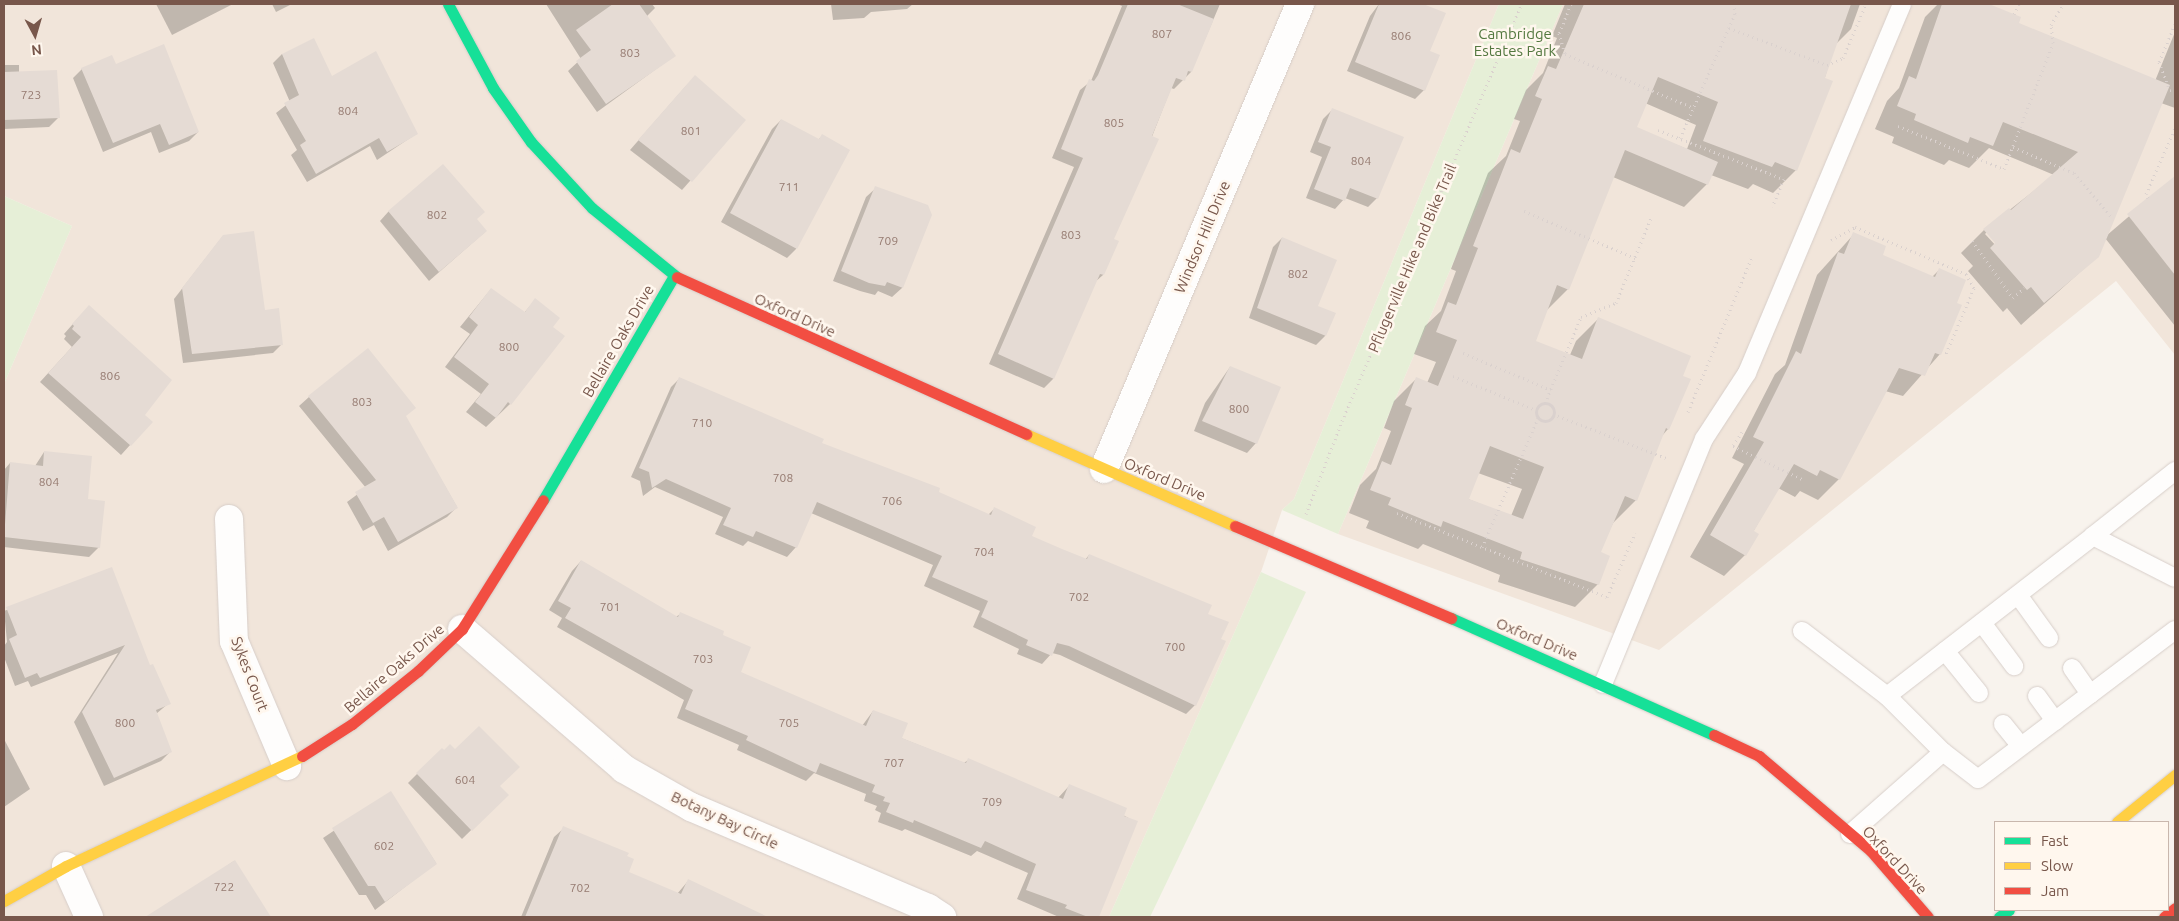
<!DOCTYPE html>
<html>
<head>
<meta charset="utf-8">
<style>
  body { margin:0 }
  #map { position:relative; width:2179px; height:921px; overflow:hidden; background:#f8f3ed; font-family:Ubuntu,sans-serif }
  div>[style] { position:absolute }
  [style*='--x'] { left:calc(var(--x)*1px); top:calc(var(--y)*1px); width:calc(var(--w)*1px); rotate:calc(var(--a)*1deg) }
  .residential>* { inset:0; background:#f1e5da }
  .green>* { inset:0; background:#e6efd7 }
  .shadow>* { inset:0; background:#0003 }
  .building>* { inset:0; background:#e5dbd4 }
  .path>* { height:3px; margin-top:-1.5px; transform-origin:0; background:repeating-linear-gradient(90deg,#dad1ce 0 1px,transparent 0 5px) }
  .path>.ring { margin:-1.5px; padding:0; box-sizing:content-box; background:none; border:3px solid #dad1ce; border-radius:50% }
  .roads { filter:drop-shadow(0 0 1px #d7cec9) drop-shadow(0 0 1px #d7cec9) }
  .lane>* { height:18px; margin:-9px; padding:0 9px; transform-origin:9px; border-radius:9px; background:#fefdfc }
  .street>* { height:28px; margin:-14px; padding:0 14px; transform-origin:14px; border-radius:14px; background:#fefdfc }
  .fast>* { height:11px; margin:-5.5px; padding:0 5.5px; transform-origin:5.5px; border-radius:5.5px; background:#16e098 }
  .slow>* { height:11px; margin:-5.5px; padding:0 5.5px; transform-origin:5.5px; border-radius:5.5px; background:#ffcf43 }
  .jam>* { height:11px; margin:-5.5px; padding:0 5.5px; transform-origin:5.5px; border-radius:5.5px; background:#f24e42 }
  span { translate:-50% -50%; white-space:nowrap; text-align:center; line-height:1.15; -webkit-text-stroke:5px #fff7ee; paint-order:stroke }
  .number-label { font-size:12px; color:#957a70 }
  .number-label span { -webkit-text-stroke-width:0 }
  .park-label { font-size:15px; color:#547840 }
  .street-label { font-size:15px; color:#78574b }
  .frame { position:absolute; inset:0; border:5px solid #78574b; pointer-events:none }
  .legend { position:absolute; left:1994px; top:821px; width:175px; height:90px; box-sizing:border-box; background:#fff7ee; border:1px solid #c9b7ad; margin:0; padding:6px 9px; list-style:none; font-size:15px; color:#78574b }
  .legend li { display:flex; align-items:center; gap:10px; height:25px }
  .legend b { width:25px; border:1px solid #c9b7ad }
  .north { position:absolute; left:10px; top:10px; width:50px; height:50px; -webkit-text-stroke:4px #fff7ee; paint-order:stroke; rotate:174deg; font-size:14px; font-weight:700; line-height:20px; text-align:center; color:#78574b }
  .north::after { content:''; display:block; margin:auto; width:18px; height:22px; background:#78574b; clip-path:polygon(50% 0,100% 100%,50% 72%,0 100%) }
</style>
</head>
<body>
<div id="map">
  <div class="residential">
    <div style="clip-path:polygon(4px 4px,1499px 4px,1294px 499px,1282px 510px,1261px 572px,1109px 917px,4px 917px,4px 384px,72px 226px,4px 196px)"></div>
    <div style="clip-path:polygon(1563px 4px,2175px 4px,2175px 355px,2116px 281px,1659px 650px,1338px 534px)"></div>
  </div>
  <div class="green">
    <div style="clip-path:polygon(1499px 4px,1563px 4px,1338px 534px,1282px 510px,1294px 499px)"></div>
    <div style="clip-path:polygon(4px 196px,72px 226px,4px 384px)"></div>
    <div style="clip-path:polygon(1261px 572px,1306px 592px,1150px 917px,1109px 917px)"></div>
  </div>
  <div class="shadow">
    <div style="clip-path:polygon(156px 4px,233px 4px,172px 35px)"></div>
    <div style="clip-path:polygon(272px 4px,292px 4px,276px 12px)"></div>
    <div style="clip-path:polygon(546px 4px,652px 4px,655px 8px,646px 17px,674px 56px,597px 112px,568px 71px,581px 59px)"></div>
    <div style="clip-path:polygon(831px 4px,913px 4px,907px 9px,871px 12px,864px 18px,833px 20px)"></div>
    <div style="clip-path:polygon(1117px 4px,1220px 4px,1191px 72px,1174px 89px,1171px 88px,1112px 239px,1103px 275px,1095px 282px,1053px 379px,1044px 388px,989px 364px,1074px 167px,1052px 158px,1080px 90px,1091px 81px,1122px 6px)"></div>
    <div style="clip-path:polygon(1379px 4px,1420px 4px,1444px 14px,1429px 51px,1424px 90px,1415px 99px,1347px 71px,1370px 16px)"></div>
    <div style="clip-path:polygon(evenodd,1565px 4px,1860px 4px,1851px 29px,1835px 45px,1796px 170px,1773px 193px,1753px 184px,1748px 189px,1711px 175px,1707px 184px,1684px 207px,1613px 177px,1568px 289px,1546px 311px,1535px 342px,1570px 355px,1576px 341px,1598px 319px,1682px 377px,1668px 429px,1661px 437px,1636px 500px,1613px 523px,1599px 553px,1598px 584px,1575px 607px,1498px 582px,1500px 575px,1423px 544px,1418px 549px,1366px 528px,1369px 521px,1349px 513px,1360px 485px,1376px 469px,1391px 431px,1384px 428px,1394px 401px,1416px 379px,1427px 383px,1436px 362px,1414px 354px,1425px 326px,1441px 311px,1456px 271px,1451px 269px,1488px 173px,1506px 156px,1520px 121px,1514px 119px,1526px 90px,1543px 73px,1557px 38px,1552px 36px,1565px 4px,1645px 103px,1696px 125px,1687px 149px,1635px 128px,1645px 103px,1565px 4px,1478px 473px,1522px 489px,1511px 516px,1468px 499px,1478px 473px)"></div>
    <div style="clip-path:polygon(evenodd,1938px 4px,1986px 4px,2020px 18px,2017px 24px,2155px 81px,2175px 32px,2175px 108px,2161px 103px,2106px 236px,2175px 177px,2175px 326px,2105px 238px,2098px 256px,2021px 325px,2007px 308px,2003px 312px,1968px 271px,1973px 266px,1961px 253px,1984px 230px,2054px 175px,1989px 148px,1969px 168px,1949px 160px,1944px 165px,1892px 143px,1894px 137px,1875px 129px,1887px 101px,1899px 88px,1925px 17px,1938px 4px,1987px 232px,2000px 247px,1998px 248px,1985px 234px,1987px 232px)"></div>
    <div style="clip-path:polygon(376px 53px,416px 134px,377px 160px,370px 146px,307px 182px,291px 155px,297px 150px,276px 113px,290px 102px,273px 63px,282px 54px,332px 78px)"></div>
    <div style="clip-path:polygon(4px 65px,19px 65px,19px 72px,58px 118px,49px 127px,4px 129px)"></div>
    <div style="clip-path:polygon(115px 66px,198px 132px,189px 141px,159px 153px,151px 132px,103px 152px,73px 78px,82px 69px)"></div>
    <div style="clip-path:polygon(686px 86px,744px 120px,682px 190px,630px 150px)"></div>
    <div style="clip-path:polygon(1332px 110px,1377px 198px,1368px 207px,1345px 198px,1335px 209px,1306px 198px,1322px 157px,1310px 152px,1323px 119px)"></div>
    <div style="clip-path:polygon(781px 120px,818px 140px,822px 136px,796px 249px,787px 258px,721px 222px,772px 129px)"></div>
    <div style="clip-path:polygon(876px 188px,931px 215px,902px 288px,892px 297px,878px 291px,875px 295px,860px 291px,833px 281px,866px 197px)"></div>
    <div style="clip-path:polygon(389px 211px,476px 220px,486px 231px,429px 281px,380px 221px)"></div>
    <div style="clip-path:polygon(1854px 234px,1881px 255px,1932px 277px,1939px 270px,1955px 304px,1940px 354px,1903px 396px,1885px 391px,1839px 479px,1818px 500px,1800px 491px,1795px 497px,1778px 488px,1753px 532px,1745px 555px,1724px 576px,1690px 557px,1744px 464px,1732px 458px,1775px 374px,1785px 365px,1817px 275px)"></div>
    <div style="clip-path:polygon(223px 236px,282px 344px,273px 353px,183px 363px,174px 299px)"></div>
    <div style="clip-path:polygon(1282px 238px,1317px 307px,1334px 313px,1325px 336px,1316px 345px,1249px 318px,1273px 247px)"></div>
    <div style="clip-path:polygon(491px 289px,524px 313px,535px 300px,551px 327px,510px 404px,486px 427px,466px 412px,481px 394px,445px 367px,470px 334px,460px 327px)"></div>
    <div style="clip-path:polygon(80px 316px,143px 415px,151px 422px,121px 455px,40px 382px,72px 347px,64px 339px,66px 336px,64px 334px)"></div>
    <div style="clip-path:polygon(1230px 367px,1256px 443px,1247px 453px,1194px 431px,1205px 403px)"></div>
    <div style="clip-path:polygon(680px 378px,820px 444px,988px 515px,994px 509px,1030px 537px,1085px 560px,1089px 555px,1210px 606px,1206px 614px,1195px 705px,1186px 714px,1060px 655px,1052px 653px,1042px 664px,1017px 654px,1019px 649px,973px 627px,980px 611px,924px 586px,933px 565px,811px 513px,796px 547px,787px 557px,748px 541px,743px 546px,715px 534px,723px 517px,655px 487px,643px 496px,640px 481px,631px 477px,671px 387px)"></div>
    <div style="clip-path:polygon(309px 397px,405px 417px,457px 507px,447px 517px,388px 551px,374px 525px,363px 531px,347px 502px,366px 488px,299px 406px)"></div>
    <div style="clip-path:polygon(44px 452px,86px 500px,99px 547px,89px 557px,4px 547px,4px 470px,10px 463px,35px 466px)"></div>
    <div style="clip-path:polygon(581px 561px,676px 617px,680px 614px,721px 636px,739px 672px,862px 726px,873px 711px,901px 738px,964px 763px,968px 760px,1058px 798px,1069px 786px,1136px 822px,1097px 917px,1059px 917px,1017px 899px,1028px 873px,977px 851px,971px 856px,905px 829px,902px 831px,878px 822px,881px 813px,875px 810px,877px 806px,864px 801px,866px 794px,814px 773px,806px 781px,737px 750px,739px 745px,677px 718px,684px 700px,557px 627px,562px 618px,549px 610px,572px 571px)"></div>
    <div style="clip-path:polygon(111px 568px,149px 667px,169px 703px,156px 714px,170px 752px,161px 761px,104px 786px,74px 722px,118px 653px,31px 687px,28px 681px,15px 686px,4px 657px,4px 646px,7px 642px,4px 611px)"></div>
    <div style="clip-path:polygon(4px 739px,30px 789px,4px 807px)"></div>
    <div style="clip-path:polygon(442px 749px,507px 795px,462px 839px,408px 783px)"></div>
    <div style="clip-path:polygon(390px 793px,436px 863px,375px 910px,366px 895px,359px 895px,323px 838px)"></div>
    <div style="clip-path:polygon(564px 828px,627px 873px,677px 894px,688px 881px,766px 917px,521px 917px,554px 837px)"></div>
    <div style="clip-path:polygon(234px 861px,270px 917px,155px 917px,154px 916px)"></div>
  </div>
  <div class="building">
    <div style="clip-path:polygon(613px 4px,639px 4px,676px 56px,606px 104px,576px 61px,591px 50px,576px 30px)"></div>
    <div style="clip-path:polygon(1128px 4px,1177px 4px,1214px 19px,1192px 72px,1188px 71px,1185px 81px,1176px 78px,1152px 136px,1159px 139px,1114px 239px,1119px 241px,1104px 275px,1100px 274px,1054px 379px,998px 354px,1083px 158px,1061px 149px,1089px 79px,1094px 81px,1098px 75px)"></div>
    <div style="clip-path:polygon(1379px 4px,1423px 4px,1446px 13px,1430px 51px,1440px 55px,1425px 91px,1355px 62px)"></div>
    <div style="clip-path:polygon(evenodd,1584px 4px,1851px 4px,1825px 78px,1833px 81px,1797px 171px,1775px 162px,1772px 167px,1703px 141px,1718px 102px,1658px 77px,1637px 127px,1718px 162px,1708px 185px,1625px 150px,1569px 290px,1557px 285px,1536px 341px,1582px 359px,1598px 317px,1691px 356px,1683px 376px,1691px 379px,1669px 430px,1666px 428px,1637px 501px,1625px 496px,1601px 552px,1610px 556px,1599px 585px,1520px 559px,1522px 552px,1443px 521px,1441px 527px,1388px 505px,1391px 498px,1370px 490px,1382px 461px,1391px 465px,1412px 408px,1405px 405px,1416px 377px,1438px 386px,1457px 340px,1436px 332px,1448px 302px,1456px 305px,1478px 248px,1473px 246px,1511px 149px,1520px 153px,1542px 99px,1535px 96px,1548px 66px,1556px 69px,1584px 4px,1490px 446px,1544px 467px,1523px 519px,1469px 499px,1490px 446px)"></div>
    <div style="clip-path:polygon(1942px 4px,1989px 4px,2021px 17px,2019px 23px,2170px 85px,2099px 257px,2044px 303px,2031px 287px,2027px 290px,1990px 248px,1995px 243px,1983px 229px,2009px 208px,2011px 210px,2078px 152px,2003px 122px,1993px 146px,1970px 137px,1968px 143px,1914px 120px,1916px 114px,1897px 106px,1909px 76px,1916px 79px)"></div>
    <div style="clip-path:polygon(314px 38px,332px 76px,376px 51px,418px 134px,387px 152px,379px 138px,316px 174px,300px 145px,306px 141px,284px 103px,299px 95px,282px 54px)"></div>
    <div style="clip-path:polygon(164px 44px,199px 132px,169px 145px,160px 124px,113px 143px,81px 68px,112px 55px,116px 64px)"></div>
    <div style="clip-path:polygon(57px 70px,60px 118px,4px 120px,4px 72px)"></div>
    <div style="clip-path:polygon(695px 75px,746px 120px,692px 182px,638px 140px)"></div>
    <div style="clip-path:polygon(1332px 108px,1404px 137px,1378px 199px,1350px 188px,1345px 201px,1314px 189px,1331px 147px,1318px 142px)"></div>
    <div style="clip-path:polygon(781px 119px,819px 139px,822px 134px,850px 150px,797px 249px,730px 213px)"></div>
    <div style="clip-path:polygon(443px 164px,485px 212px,477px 219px,487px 231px,439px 272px,388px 211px)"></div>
    <div style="clip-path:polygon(2175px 176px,2175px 275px,2127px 214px)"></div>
    <div style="clip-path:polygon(875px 186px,928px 205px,932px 215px,903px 288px,887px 282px,885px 286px,869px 283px,841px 271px)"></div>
    <div style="clip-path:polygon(254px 231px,265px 310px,279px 308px,283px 345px,192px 354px,182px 288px,223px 235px)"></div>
    <div style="clip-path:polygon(1853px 232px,1886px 246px,1883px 255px,1935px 277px,1939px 268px,1966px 280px,1957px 303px,1962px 305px,1941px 355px,1935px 353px,1925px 376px,1899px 368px,1840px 480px,1820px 470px,1817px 476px,1794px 464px,1754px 531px,1759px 534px,1746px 556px,1710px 535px,1764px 442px,1753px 437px,1796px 351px,1801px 354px,1838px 252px,1844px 254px)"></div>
    <div style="clip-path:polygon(1282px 237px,1337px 260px,1318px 306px,1336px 313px,1326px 336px,1257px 308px)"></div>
    <div style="clip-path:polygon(491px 288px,525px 312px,535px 298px,560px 318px,553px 327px,565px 336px,511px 405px,508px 402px,496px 418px,475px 402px,489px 384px,454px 357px,478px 325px,469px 317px)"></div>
    <div style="clip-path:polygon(89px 305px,172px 380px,145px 415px,153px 422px,131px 446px,48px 373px,81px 337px,72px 329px,74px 326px,72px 324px)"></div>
    <div style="clip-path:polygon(368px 348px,416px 408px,406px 416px,458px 508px,398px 542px,384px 517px,373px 523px,355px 492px,376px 480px,308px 396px)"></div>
    <div style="clip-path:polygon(1230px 366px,1281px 387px,1257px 444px,1202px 421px)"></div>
    <div style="clip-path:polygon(679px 377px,824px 439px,822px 443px,940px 488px,939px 492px,991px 515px,994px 507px,1036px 527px,1032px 536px,1062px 549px,1087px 559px,1089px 554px,1212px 605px,1208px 614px,1229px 622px,1221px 639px,1226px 641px,1196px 706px,1069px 646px,1057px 643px,1052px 656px,1026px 645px,1028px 640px,981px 617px,988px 601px,932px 577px,942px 556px,817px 502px,797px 548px,756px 531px,753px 537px,723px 525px,731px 508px,666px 479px,652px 488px,649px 472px,639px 468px)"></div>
    <div style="clip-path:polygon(44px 451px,92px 456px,88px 499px,105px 501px,100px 548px,4px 537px,10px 462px,43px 466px)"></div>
    <div style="clip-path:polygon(581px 560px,678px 617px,680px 612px,724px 631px,723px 635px,751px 647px,741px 672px,866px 726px,873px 710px,908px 723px,902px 738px,966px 763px,968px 758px,1063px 799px,1069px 784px,1127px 808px,1124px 816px,1138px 821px,1099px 917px,1088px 917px,1065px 908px,1067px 905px,1026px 890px,1036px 864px,985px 841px,981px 848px,914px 820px,913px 823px,886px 812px,890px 803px,883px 801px,885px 797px,872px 792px,875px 785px,820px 763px,816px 773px,746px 740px,748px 736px,685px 709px,693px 690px,565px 618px,571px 608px,558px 601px)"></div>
    <div style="clip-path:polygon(112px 567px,150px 665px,153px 664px,171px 704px,156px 710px,172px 752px,114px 778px,82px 712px,125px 645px,40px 678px,37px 673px,25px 678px,9px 639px,17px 635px,6px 607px)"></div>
    <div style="clip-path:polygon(479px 726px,520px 767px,500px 786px,509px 795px,472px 831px,416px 773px,442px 748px,444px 750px,450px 744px,455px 749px)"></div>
    <div style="clip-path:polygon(391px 791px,437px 864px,385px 902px,375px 886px,368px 886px,332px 828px)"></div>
    <div style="clip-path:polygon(563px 826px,629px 853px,627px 856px,634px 859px,629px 872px,681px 894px,688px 879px,768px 917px,525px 917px)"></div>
    <div style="clip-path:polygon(235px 860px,271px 917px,145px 917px)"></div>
  </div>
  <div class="path">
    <div style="--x:1571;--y:4;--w:31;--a:112"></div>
    <div style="--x:1559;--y:33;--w:22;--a:74"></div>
    <div style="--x:1565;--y:54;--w:140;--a:22.7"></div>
    <div style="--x:2014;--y:14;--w:11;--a:-63"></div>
    <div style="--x:2175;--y:24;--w:41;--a:112.8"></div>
    <div style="--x:2159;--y:62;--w:30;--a:69"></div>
    <div style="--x:2170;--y:90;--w:5;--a:22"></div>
    <div style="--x:1729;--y:28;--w:105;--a:20.7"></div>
    <div style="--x:1827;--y:65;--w:17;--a:-24"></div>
    <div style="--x:1843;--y:58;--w:59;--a:-66.9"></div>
    <div style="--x:1898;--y:126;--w:114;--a:22.1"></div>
    <div style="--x:2004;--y:169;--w:135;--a:-68.7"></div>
    <div style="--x:2053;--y:43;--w:18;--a:-96"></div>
    <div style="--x:2051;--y:25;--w:24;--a:-60"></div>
    <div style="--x:1658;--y:130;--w:135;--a:21.3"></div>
    <div style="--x:1784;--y:179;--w:30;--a:113"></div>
    <div style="--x:1680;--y:138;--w:136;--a:-66.1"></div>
    <div style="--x:1735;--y:14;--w:10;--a:-96"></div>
    <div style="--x:2013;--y:147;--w:66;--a:23.1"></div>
    <div style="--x:2074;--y:173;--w:57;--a:49.3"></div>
    <div style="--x:2148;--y:198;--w:4;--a:-117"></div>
    <div style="--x:2146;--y:194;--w:72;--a:-66.3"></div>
    <div style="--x:1524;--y:211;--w:121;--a:22.9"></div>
    <div style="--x:1831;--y:240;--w:27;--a:-28"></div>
    <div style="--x:1855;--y:227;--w:121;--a:22.9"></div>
    <div style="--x:1966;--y:274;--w:16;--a:60"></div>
    <div style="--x:1974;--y:288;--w:74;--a:113.1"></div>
    <div style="--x:1972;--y:241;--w:70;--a:54.3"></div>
    <div style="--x:2013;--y:298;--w:15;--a:-42"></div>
    <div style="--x:1463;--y:353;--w:95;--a:22.8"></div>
    <div style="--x:1453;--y:376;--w:90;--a:22.3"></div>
    <div class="ring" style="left:1536px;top:403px;width:15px;height:15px"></div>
    <div style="--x:1545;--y:403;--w:93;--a:-67.3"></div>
    <div style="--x:1581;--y:317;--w:38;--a:-22"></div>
    <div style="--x:1616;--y:303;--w:92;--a:-67.6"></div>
    <div style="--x:1688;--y:412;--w:168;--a:-67.6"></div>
    <div style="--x:1553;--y:414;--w:121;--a:21.3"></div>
    <div style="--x:1742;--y:432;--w:17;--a:123"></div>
    <div style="--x:1733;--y:446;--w:79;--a:25.6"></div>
    <div style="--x:1397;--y:513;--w:226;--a:21.8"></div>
    <div style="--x:1607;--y:597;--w:70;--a:-66.4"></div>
    <div style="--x:1306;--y:514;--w:100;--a:-68.8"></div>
    <div style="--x:1342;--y:421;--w:454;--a:-66.7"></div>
    <div style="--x:1482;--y:547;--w:141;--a:-66.5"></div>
  </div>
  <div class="roads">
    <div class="lane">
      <div style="--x:2093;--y:536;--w:105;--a:-38.4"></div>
      <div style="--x:2018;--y:595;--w:53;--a:54.2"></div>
      <div style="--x:1982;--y:623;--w:54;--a:53.3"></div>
      <div style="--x:1802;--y:631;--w:107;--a:37.4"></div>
      <div style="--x:1945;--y:651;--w:54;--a:51"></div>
      <div style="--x:2072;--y:668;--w:32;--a:55"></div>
      <div style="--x:1603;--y:684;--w:265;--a:-67.6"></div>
      <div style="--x:1704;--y:439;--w:79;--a:-56.9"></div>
      <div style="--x:1747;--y:373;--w:400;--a:-67.2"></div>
      <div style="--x:2037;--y:696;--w:31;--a:54"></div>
      <div style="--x:2003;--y:724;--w:28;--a:51"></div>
      <div style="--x:1943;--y:752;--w:79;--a:-135"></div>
      <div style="--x:1887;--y:696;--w:261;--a:-37.8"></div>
      <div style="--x:2093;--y:536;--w:92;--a:27.1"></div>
      <div style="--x:1850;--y:834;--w:124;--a:-41.4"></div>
      <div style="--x:1943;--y:752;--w:44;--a:37.6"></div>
      <div style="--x:1978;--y:779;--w:247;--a:-37.1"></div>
    </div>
    <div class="street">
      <div style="--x:1104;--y:469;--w:505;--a:-67.14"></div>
      <div style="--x:229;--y:519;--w:122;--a:87.7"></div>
      <div style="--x:234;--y:641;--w:136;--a:67"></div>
      <div style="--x:462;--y:629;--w:214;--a:40.8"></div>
      <div style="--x:624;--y:769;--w:77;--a:29.6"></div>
      <div style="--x:691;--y:807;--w:258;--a:23.1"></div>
      <div style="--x:928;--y:908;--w:17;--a:33"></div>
      <div style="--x:66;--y:866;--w:56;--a:65.7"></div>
    </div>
    <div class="fast">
      <div style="--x:448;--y:4;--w:95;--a:61.8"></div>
      <div style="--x:493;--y:88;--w:66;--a:54.9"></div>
      <div style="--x:531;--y:142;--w:90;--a:47.3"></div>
      <div style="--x:592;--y:208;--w:109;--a:39.1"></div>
      <div style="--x:543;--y:500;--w:259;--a:-59.7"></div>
      <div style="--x:1451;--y:618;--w:288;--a:24"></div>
      <div style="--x:1999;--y:917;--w:12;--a:-35"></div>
    </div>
    <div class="slow">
      <div style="--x:1026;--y:434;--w:228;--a:23.8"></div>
      <div style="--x:2117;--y:822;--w:75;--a:-39"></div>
      <div style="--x:4;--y:901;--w:71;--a:-29.4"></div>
      <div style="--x:66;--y:866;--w:260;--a:-25"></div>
    </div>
    <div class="jam">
      <div style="--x:677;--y:277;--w:383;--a:24.2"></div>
      <div style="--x:1235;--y:526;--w:235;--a:23.1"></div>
      <div style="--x:1714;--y:735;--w:50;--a:25"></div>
      <div style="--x:1759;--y:756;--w:147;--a:40.3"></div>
      <div style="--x:1871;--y:851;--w:87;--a:49.2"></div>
      <div style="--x:302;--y:756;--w:59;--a:-32.6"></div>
      <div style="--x:352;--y:724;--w:85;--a:-38.8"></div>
      <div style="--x:418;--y:671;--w:61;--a:-43.7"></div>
      <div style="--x:462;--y:629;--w:152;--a:-57.9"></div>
      <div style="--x:2164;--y:917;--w:14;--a:-39"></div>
    </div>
  </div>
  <div class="number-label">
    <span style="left:1162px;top:34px">807</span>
    <span style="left:1401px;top:36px">806</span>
    <span style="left:630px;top:53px">803</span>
    <span style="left:31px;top:95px">723</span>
    <span style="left:348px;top:111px">804</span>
    <span style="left:1114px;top:123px">805</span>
    <span style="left:691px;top:131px">801</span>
    <span style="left:1361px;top:161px">804</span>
    <span style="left:789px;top:187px">711</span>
    <span style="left:437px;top:215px">802</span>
    <span style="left:1071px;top:235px">803</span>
    <span style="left:888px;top:241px">709</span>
    <span style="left:1298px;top:274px">802</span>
    <span style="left:509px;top:347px">800</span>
    <span style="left:110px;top:376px">806</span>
    <span style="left:362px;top:402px">803</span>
    <span style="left:1239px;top:409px">800</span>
    <span style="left:702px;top:423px">710</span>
    <span style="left:783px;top:478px">708</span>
    <span style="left:49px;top:482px">804</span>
    <span style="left:892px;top:501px">706</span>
    <span style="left:984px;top:552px">704</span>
    <span style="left:1079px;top:597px">702</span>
    <span style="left:610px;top:607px">701</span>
    <span style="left:1175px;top:647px">700</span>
    <span style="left:703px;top:659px">703</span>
    <span style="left:125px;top:723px">800</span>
    <span style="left:789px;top:723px">705</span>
    <span style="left:894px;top:763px">707</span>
    <span style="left:465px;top:780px">604</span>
    <span style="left:992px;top:802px">709</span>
    <span style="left:384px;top:846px">602</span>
    <span style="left:224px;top:887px">722</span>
    <span style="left:580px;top:888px">702</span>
  </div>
  <div class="park-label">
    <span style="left:1515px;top:42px">Cambridge<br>Estates Park</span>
  </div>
  <div class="street-label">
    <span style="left:1202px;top:237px;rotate:-67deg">Windsor Hill Drive</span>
    <span style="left:1412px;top:258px;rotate:-67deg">Pflugerville Hike and Bike Trail</span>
    <span style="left:795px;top:315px;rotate:24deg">Oxford Drive</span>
    <span style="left:618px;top:341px;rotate:-60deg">Bellaire Oaks Drive</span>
    <span style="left:1165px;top:479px;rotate:23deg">Oxford Drive</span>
    <span style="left:1537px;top:639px;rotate:23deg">Oxford Drive</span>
    <span style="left:394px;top:668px;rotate:-41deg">Bellaire Oaks Drive</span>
    <span style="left:250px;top:674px;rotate:69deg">Sykes Court</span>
    <span style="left:725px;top:820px;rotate:25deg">Botany Bay Circle</span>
    <span style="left:1895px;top:860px;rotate:47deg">Oxford Drive</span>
  </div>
  <div class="frame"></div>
  <ul class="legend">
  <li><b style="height:6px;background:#16e098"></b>Fast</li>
  <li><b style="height:6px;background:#ffcf43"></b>Slow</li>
  <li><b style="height:6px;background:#f24e42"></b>Jam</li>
  </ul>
  <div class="north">N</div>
</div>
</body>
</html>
